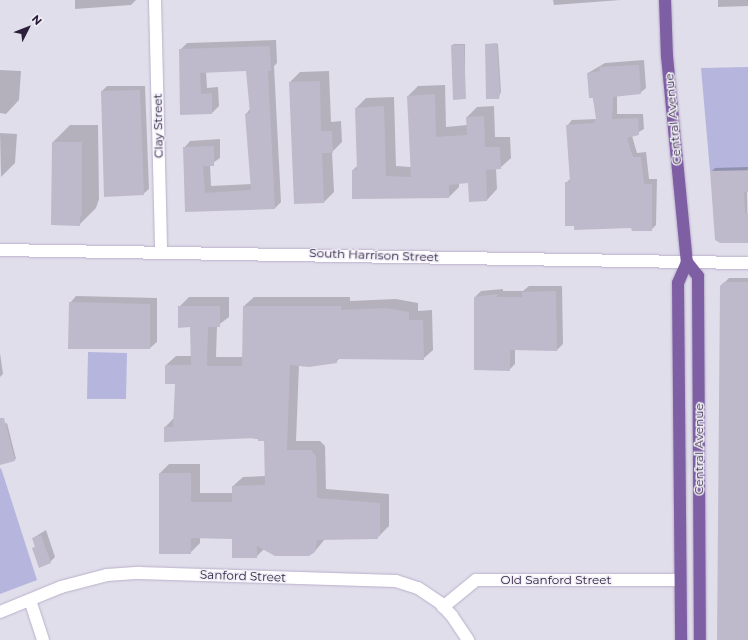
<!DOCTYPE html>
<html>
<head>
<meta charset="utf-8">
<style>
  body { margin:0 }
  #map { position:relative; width:748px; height:640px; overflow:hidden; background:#e1deeb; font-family:Montserrat,sans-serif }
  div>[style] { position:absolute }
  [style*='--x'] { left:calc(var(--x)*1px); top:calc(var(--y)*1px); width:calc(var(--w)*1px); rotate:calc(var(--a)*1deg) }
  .green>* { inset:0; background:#b5b5dd }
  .shadow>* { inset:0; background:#0003 }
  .building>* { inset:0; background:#bfbacb }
  .roads { filter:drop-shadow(0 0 1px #bab0cb) drop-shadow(0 0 1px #bab0cb) }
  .street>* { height:12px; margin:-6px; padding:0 6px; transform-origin:6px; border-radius:6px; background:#fff }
  .secondary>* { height:12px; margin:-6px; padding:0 6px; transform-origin:6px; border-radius:6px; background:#fff }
  .primary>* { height:12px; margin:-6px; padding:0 6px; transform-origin:6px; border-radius:6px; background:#7f5fa3 }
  span { translate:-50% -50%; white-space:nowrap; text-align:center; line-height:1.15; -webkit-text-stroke:3px #f0eef7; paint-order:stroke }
  .street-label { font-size:12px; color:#2c1e3b }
  .north { position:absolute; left:8px; top:8px; width:40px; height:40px; -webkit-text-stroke:3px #f0eef7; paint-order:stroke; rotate:48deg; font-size:11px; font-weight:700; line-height:16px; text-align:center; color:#2c1e3b }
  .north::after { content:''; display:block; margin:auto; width:14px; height:18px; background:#2c1e3b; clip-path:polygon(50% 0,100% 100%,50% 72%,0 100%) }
</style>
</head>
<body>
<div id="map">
  <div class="green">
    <div style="clip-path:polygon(748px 67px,748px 170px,710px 171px,701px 68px)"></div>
    <div style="clip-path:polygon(88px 352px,127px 353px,126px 399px,87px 399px)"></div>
    <div style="clip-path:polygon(1px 468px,37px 580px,0 594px,0 469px)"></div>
  </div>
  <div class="shadow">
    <div style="clip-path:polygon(75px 0,136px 0,131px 5px,75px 9px)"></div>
    <div style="clip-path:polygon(553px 0,621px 0,554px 5px)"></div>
    <div style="clip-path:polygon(718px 0,748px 0,748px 6px,718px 7px)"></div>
    <div style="clip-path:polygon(276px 40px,277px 63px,274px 66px,281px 202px,275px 208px,186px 211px,184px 148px,190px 141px,220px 139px,220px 158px,210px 165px,211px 186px,252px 184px,246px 114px,250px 109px,247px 70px,206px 71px,207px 88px,218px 87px,219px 106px,212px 113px,181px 114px,180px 50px,187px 43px)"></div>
    <div style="clip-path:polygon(454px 44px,465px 44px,465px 98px,452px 45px)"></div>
    <div style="clip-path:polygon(498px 44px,501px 92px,498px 98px,486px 45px)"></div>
    <div style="clip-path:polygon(644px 60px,646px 88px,640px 93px,617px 96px,617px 114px,643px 114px,644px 129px,632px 136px,637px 153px,646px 152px,649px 179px,657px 179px,656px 225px,651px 230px,632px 227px,566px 183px,571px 178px,567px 126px,572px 120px,597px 119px,588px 73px,605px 63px)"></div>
    <div style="clip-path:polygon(0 70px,21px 71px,19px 100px,6px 114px,0 113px)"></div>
    <div style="clip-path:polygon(329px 71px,331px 122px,341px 121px,342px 142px,332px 152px,334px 192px,324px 202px,290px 82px,300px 72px)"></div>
    <div style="clip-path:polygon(445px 85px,446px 127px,467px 125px,467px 117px,477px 107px,494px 106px,495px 137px,510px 137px,511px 158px,500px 168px,496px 168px,497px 189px,487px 200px,469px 182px,459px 183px,459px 187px,449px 197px,353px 198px,353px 170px,358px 165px,356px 108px,366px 98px,394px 97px,396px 166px,411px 167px,408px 96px,418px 86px)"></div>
    <div style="clip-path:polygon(107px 86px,145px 86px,149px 189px,143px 194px,102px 91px)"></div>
    <div style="clip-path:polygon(70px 125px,98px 125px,99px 199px,96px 208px,79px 225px,53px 142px)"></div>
    <div style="clip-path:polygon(0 133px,17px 134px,15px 163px,1px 177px)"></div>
    <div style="clip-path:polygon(748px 167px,747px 191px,748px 242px,711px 172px,715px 168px)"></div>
    <div style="clip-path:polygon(729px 278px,748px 278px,748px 640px,718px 640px,721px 286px)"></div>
    <div style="clip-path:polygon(529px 286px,562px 286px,563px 344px,557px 350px,515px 349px,515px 364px,509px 370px,475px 297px,481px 291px,503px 289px,503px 291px,523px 291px)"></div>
    <div style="clip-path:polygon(76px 296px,157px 298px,157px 342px,150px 348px,70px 303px)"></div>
    <div style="clip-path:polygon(189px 297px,229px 297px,229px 317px,217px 326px,216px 357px,243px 357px,244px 306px,254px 297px,350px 297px,350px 301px,396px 299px,418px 303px,418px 311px,432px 310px,433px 350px,423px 359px,340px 358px,336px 362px,299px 365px,296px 441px,320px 441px,325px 446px,326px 489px,389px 494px,389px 526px,377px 538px,325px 539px,315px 551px,264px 549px,256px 557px,233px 538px,200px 537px,200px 543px,190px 553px,160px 473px,169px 464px,200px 464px,200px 493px,233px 493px,233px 486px,243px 477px,266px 476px,265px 440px,165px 427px,175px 417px,176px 383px,166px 365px,176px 356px,192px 356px,191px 326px,179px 307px)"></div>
    <div style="clip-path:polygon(0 353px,3px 374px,0 377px)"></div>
    <div style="clip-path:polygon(7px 423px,16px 459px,0 464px,0 425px)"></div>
    <div style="clip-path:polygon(46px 530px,55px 557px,50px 562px,33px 548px,36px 546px,33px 538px)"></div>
  </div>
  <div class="building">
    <div style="clip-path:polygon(497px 43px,500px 94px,499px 99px,486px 99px,485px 44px)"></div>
    <div style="clip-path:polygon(451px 45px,464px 45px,466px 99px,453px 100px)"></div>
    <div style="clip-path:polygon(270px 46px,271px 71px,268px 71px,275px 209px,185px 212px,183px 147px,214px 146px,214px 166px,203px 166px,205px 193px,251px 190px,245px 114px,250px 113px,246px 71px,200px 73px,201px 94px,212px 93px,212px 114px,180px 115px,179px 49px)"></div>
    <div style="clip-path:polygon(639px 65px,641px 94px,613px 97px,612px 119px,638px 118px,639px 135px,627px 138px,633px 157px,641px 157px,644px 184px,652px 184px,652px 231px,632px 231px,631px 228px,574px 230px,574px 226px,565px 226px,565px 182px,570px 182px,566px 125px,594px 123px,596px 119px,593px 98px,589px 98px,587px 73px,600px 71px,599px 67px)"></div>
    <div style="clip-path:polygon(320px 81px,321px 131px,332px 131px,333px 153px,322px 153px,324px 203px,294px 204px,289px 82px)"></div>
    <div style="clip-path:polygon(140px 90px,144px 195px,104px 197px,101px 91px)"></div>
    <div style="clip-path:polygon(435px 94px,436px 137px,467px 135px,466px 117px,484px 116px,485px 147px,500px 147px,501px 169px,486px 170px,487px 201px,469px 202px,468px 183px,449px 185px,449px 198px,352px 199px,352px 170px,357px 170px,355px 108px,384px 106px,386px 176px,411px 177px,407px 96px)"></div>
    <div style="clip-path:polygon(52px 142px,82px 142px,82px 217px,80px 216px,80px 226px,51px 225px)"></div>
    <div style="clip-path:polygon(710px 171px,748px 171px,748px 192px,744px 192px,745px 213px,748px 214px,748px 243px,720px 243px,715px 240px)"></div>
    <div style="clip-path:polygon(724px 282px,748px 282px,748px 640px,717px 640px,720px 286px)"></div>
    <div style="clip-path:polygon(556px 291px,557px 351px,510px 350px,510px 371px,474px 370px,474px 297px,497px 294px,497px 297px,522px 297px,522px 292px)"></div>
    <div style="clip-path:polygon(69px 302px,150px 304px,150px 349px,68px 349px)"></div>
    <div style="clip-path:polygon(178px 306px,220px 306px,220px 327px,208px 327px,207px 366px,242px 366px,243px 306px,341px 306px,341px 310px,386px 308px,409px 312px,409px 320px,423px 320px,424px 360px,337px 359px,337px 363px,309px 367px,290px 365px,287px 450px,311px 450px,316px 456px,317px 498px,380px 503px,380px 536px,378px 536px,378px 539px,317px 540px,315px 552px,309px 556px,275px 556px,257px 546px,257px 558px,232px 558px,232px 539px,191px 538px,191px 554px,159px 554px,159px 473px,191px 473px,191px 502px,232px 502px,232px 486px,265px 485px,264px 441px,258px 441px,258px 438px,164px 442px,164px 427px,173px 427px,175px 384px,165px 384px,165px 365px,191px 365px,190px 327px,178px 328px)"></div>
    <div style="clip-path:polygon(0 418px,4px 418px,15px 461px,0 465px)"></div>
    <div style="clip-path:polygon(41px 535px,51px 563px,39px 568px,32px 548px,35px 547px,32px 538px)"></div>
  </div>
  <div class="roads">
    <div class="street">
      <div style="--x:155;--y:0;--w:252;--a:88.6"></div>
      <div style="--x:30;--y:600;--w:42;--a:72"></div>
      <div style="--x:443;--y:607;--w:43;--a:-39.3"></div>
      <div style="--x:476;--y:580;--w:204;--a:0"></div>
    </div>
    <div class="secondary">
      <div style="--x:0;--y:250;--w:748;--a:1"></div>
      <div style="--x:0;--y:612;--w:66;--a:-22.3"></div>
      <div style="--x:61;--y:587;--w:48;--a:-14.6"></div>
      <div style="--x:107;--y:575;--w:32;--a:-4"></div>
      <div style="--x:139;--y:573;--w:257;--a:1.8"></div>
      <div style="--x:396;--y:581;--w:23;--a:18"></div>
      <div style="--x:418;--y:588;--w:27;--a:34"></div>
      <div style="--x:440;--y:603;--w:18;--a:47"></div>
      <div style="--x:452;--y:616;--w:29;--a:56"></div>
    </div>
    <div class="primary">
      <div style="--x:665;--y:0;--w:56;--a:88"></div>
      <div style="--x:667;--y:56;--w:207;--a:84.5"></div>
      <div style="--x:687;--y:262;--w:23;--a:113"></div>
      <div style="--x:678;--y:283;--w:357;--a:89.5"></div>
      <div style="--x:687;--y:262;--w:18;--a:52"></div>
      <div style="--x:698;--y:276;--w:364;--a:89.7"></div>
    </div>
  </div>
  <div class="street-label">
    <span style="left:673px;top:119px;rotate:-95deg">Central Avenue</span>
    <span style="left:158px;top:126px;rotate:-91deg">Clay Street</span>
    <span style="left:374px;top:255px;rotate:2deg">South Harrison Street</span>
    <span style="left:699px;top:449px;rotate:-90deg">Central Avenue</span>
    <span style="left:243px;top:576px;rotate:2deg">Sanford Street</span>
    <span style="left:556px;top:580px">Old Sanford Street</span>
  </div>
  <div class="north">N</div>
</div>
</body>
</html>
